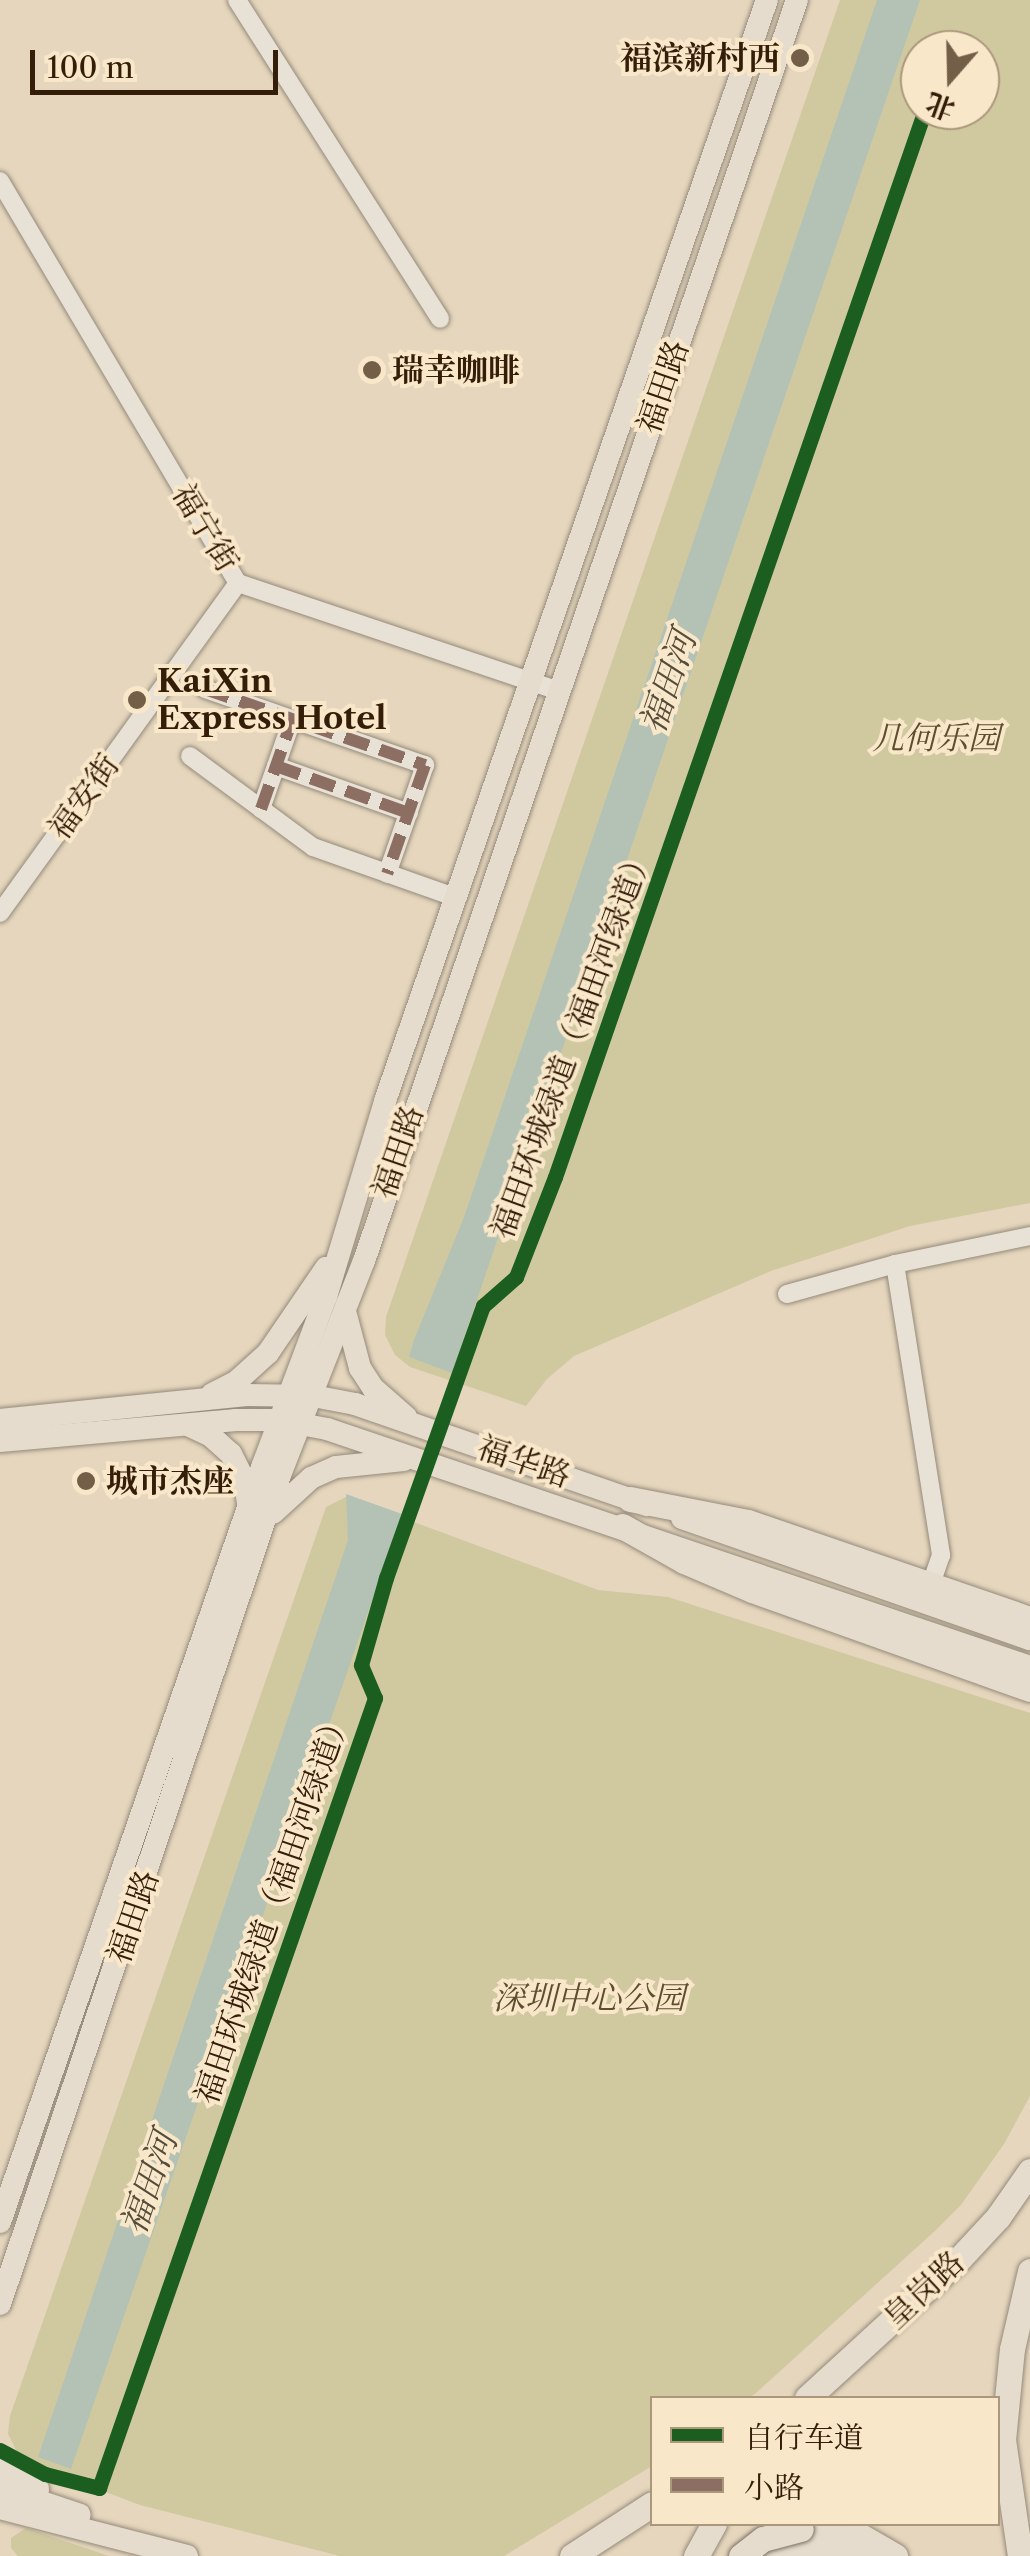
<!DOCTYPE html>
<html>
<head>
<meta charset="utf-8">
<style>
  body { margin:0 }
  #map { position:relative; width:1030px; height:2556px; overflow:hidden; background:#e5d6bd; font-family:"Libre Caslon Text","Noto Serif SC",serif }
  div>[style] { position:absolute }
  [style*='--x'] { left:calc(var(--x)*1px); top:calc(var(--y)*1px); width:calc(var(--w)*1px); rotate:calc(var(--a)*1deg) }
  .green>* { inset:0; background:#d0c9a0 }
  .water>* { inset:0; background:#b3c2b4 }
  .roads { filter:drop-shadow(0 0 2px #958a7a) drop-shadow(0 0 2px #958a7a) }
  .minor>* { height:18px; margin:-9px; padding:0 9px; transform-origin:9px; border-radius:9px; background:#e8e1d5 }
  .major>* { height:22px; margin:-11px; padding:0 11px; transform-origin:11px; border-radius:11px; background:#e5dccd }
  .highway>* { height:25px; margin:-12.5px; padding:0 12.5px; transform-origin:12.5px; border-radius:12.5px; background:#e5dccd }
  .bridges { filter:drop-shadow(0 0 2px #7c7162) drop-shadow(0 0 2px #7c7162) }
  .highway-bridge>* { height:25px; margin:-12.5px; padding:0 12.5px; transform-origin:12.5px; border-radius:12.5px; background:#e5dccd }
  .quiet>* { height:12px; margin-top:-6px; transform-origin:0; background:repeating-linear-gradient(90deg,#8d6e63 0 25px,transparent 0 37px) }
  .cycleway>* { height:15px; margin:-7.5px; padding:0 7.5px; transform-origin:7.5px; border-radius:7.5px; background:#1b5e20 }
  .dots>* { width:28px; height:28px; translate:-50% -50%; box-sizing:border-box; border:5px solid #f9e7c9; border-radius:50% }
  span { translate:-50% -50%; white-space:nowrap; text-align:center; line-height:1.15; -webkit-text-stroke:8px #f9e7c9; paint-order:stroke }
  .poi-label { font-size:32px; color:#351e09; font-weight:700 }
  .right { translate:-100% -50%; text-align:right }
  .left { translate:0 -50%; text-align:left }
  .street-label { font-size:32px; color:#351e09 }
  .park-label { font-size:32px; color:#5e4e2f; font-style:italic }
  .water-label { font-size:35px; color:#544d3b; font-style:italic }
  .legend { position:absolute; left:650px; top:2396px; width:350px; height:130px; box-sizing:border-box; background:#f9e7c9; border:2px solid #ab977c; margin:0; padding:12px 18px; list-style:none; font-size:30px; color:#351e09 }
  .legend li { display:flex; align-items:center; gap:20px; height:50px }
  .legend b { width:50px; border:2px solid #ab977c }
  .north { position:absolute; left:900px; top:30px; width:100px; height:100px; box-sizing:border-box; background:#f9e7c9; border:2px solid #ab977c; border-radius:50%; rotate:200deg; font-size:28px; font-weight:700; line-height:40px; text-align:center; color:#351e09 }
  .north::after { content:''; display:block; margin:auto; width:35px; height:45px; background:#735e48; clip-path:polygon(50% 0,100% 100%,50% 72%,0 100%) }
  .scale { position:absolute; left:30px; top:50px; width:248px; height:45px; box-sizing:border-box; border:5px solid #351e09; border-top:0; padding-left:12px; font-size:30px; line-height:35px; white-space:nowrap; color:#351e09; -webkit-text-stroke:8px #f9e7c9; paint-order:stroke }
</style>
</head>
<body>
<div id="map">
  <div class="green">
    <div style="clip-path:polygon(evenodd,840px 0,1030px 0,1030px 1203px,910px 1226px,771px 1271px,574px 1356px,547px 1379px,526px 1406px,410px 1367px,395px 1355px,385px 1335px,386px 1317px,840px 0,920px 50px,980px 50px,980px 110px,920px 110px,920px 50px)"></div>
    <div style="clip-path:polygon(346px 1497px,598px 1590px,668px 1597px,1030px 1713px,1030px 2096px,1004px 2144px,961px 2205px,936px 2230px,756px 2393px,749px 2398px,652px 2398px,652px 2466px,504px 2556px,340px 2556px,140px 2505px,32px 2464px,17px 2452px,8px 2434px,10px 2416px,326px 1507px)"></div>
    <div style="clip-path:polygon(26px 2528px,109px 2556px,18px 2556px,11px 2548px,11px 2538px)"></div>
  </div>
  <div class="water">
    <div style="clip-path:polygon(877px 0,920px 0,452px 1373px,409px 1357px,414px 1340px,464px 1217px)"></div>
    <div style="clip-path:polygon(346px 1494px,402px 1514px,71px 2469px,38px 2457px,348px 1540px)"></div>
  </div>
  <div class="roads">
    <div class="minor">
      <div style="--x:237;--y:0;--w:378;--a:57.5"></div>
      <div style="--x:0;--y:181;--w:467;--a:59.4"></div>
      <div style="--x:238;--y:583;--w:339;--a:18.6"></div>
      <div style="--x:205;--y:689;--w:233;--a:19.1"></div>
      <div style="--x:425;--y:765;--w:115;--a:109.2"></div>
      <div style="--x:190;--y:756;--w:153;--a:36.5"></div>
      <div style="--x:313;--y:847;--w:153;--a:19.5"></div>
      <div style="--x:276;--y:766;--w:141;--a:19.5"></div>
      <div style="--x:261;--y:809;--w:94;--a:-70.8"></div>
      <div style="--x:0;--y:913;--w:407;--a:-54.2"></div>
      <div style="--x:895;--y:1264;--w:295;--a:81"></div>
      <div style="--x:941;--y:1555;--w:31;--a:109"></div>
      <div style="--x:787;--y:1294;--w:112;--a:-15.5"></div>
      <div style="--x:895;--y:1264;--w:138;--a:-11.7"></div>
    </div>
    <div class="major">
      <div style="--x:346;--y:1315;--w:55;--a:75.2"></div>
      <div style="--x:360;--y:1368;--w:24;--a:57"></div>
      <div style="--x:373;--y:1388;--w:44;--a:41.3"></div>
      <div style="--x:212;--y:1394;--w:27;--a:-27"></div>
      <div style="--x:236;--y:1382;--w:43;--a:-42.2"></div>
      <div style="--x:268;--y:1353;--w:103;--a:-55.7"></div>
      <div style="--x:0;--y:1420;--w:248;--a:-5.8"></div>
      <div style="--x:247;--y:1395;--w:66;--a:0.9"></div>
      <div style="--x:313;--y:1396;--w:43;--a:10.8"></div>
      <div style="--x:355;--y:1404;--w:309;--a:19.1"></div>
      <div style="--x:190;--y:1426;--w:23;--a:25"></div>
      <div style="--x:211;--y:1436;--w:27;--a:42"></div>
      <div style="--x:231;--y:1454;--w:31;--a:63"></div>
      <div style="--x:245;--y:1482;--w:21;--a:82"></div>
      <div style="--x:0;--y:1441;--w:237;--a:-5.1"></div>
      <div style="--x:236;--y:1420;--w:43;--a:0"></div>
      <div style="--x:279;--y:1420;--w:49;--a:10.6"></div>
      <div style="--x:327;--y:1429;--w:742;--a:18.7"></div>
      <div style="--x:273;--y:1513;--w:52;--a:-42.6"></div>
      <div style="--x:311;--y:1478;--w:27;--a:-24"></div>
      <div style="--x:336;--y:1467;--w:68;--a:-5.9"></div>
      <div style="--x:682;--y:1518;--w:368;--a:19.2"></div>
      <div style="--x:0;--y:2222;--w:799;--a:-70.86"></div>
      <div style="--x:262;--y:1467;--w:182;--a:-69.4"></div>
      <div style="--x:326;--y:1297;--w:205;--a:-73.2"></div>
      <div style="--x:385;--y:1101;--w:1165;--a:-70.87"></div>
      <div style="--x:0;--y:2304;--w:875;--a:-71.34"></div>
      <div style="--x:280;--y:1475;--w:230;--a:-68.6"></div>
      <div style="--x:364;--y:1261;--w:1333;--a:-71.05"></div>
      <div style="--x:0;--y:2467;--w:44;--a:30.1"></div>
      <div style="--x:0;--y:2488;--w:84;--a:18.6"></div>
      <div style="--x:0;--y:2508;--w:193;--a:14.4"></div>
    </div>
    <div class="highway">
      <div style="--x:630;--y:1499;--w:120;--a:11"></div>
      <div style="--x:748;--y:1522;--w:298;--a:19"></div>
      <div style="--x:622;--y:1526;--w:71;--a:29.4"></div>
      <div style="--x:684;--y:1561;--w:74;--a:23.1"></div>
      <div style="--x:752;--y:1590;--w:295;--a:19.6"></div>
      <div style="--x:807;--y:2398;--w:207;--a:-42.5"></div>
      <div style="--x:960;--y:2258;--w:56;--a:-47.2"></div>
      <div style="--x:998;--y:2217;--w:56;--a:-55.2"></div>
      <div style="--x:801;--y:2529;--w:51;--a:2.2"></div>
      <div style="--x:852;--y:2531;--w:50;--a:30.2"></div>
      <div style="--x:572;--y:2556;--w:95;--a:-33"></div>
      <div style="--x:696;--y:2556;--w:37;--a:-61"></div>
      <div style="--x:772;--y:2556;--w:48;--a:-14.6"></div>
      <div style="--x:818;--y:2544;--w:19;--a:3"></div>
      <div style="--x:837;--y:2545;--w:33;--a:20"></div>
      <div style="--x:1020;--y:2556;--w:117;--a:-98.3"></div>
      <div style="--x:1003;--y:2440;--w:91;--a:-84.4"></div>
      <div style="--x:1012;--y:2349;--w:80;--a:-77"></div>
    </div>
  </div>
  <div class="bridges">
    <div class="highway-bridge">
      <div style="--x:741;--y:2556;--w:28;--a:-38"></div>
      <div style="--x:763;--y:2539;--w:39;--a:-15"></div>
    </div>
  </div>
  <div class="quiet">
    <div style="--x:205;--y:689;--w:233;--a:19.1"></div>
    <div style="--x:425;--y:765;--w:115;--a:109.2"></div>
    <div style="--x:276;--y:766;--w:141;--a:19.5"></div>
    <div style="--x:261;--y:809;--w:94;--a:-70.8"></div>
  </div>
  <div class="cycleway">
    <div style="--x:0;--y:2450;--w:51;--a:28.1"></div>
    <div style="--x:45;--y:2474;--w:56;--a:14.5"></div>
    <div style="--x:99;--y:2488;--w:837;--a:-70.74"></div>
    <div style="--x:375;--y:1698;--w:36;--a:-113"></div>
    <div style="--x:361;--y:1665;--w:91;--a:-74"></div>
    <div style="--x:386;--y:1578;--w:289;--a:-70.4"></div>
    <div style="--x:483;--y:1306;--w:44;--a:-41.3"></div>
    <div style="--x:516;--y:1277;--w:107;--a:-68.7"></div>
    <div style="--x:555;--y:1177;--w:1129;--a:-70.88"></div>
  </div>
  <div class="dots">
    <div style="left:800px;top:58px;background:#735e48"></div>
    <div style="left:372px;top:370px;background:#735e48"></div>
    <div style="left:137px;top:700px;background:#735e48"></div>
    <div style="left:86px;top:1481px;background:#735e48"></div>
  </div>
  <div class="poi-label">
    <span class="right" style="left:780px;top:58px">福滨新村西</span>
    <span class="left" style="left:392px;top:370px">瑞幸咖啡</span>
    <span class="left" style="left:157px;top:700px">KaiXin<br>Express Hotel</span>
    <span class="left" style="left:106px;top:1481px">城市杰座</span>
  </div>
  <div class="street-label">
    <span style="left:663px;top:387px;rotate:-71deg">福田路</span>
    <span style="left:205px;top:528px;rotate:59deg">福宁街</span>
    <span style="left:84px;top:797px;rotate:-54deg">福安街</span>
    <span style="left:572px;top:1042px;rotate:-70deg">福田环城绿道（福田河绿道）</span>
    <span style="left:398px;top:1152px;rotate:-71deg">福田路</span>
    <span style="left:524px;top:1462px;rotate:19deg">福华路</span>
    <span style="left:273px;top:1906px;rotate:-71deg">福田环城绿道（福田河绿道）</span>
    <span style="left:133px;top:1917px;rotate:-71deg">福田路</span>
    <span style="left:924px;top:2290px;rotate:-43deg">皇岗路</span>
  </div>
  <div class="park-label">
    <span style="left:936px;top:738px">几何乐园</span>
    <span style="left:589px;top:1998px">深圳中心公园</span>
  </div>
  <div class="water-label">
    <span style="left:668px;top:682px;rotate:-71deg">福田河</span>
    <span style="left:149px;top:2183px;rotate:-71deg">福田河</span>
  </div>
  <ul class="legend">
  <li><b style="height:12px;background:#1b5e20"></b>自行车道</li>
  <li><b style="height:12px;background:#8d6e63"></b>小路</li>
  </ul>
  <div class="north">北</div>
  <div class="scale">100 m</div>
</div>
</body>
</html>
